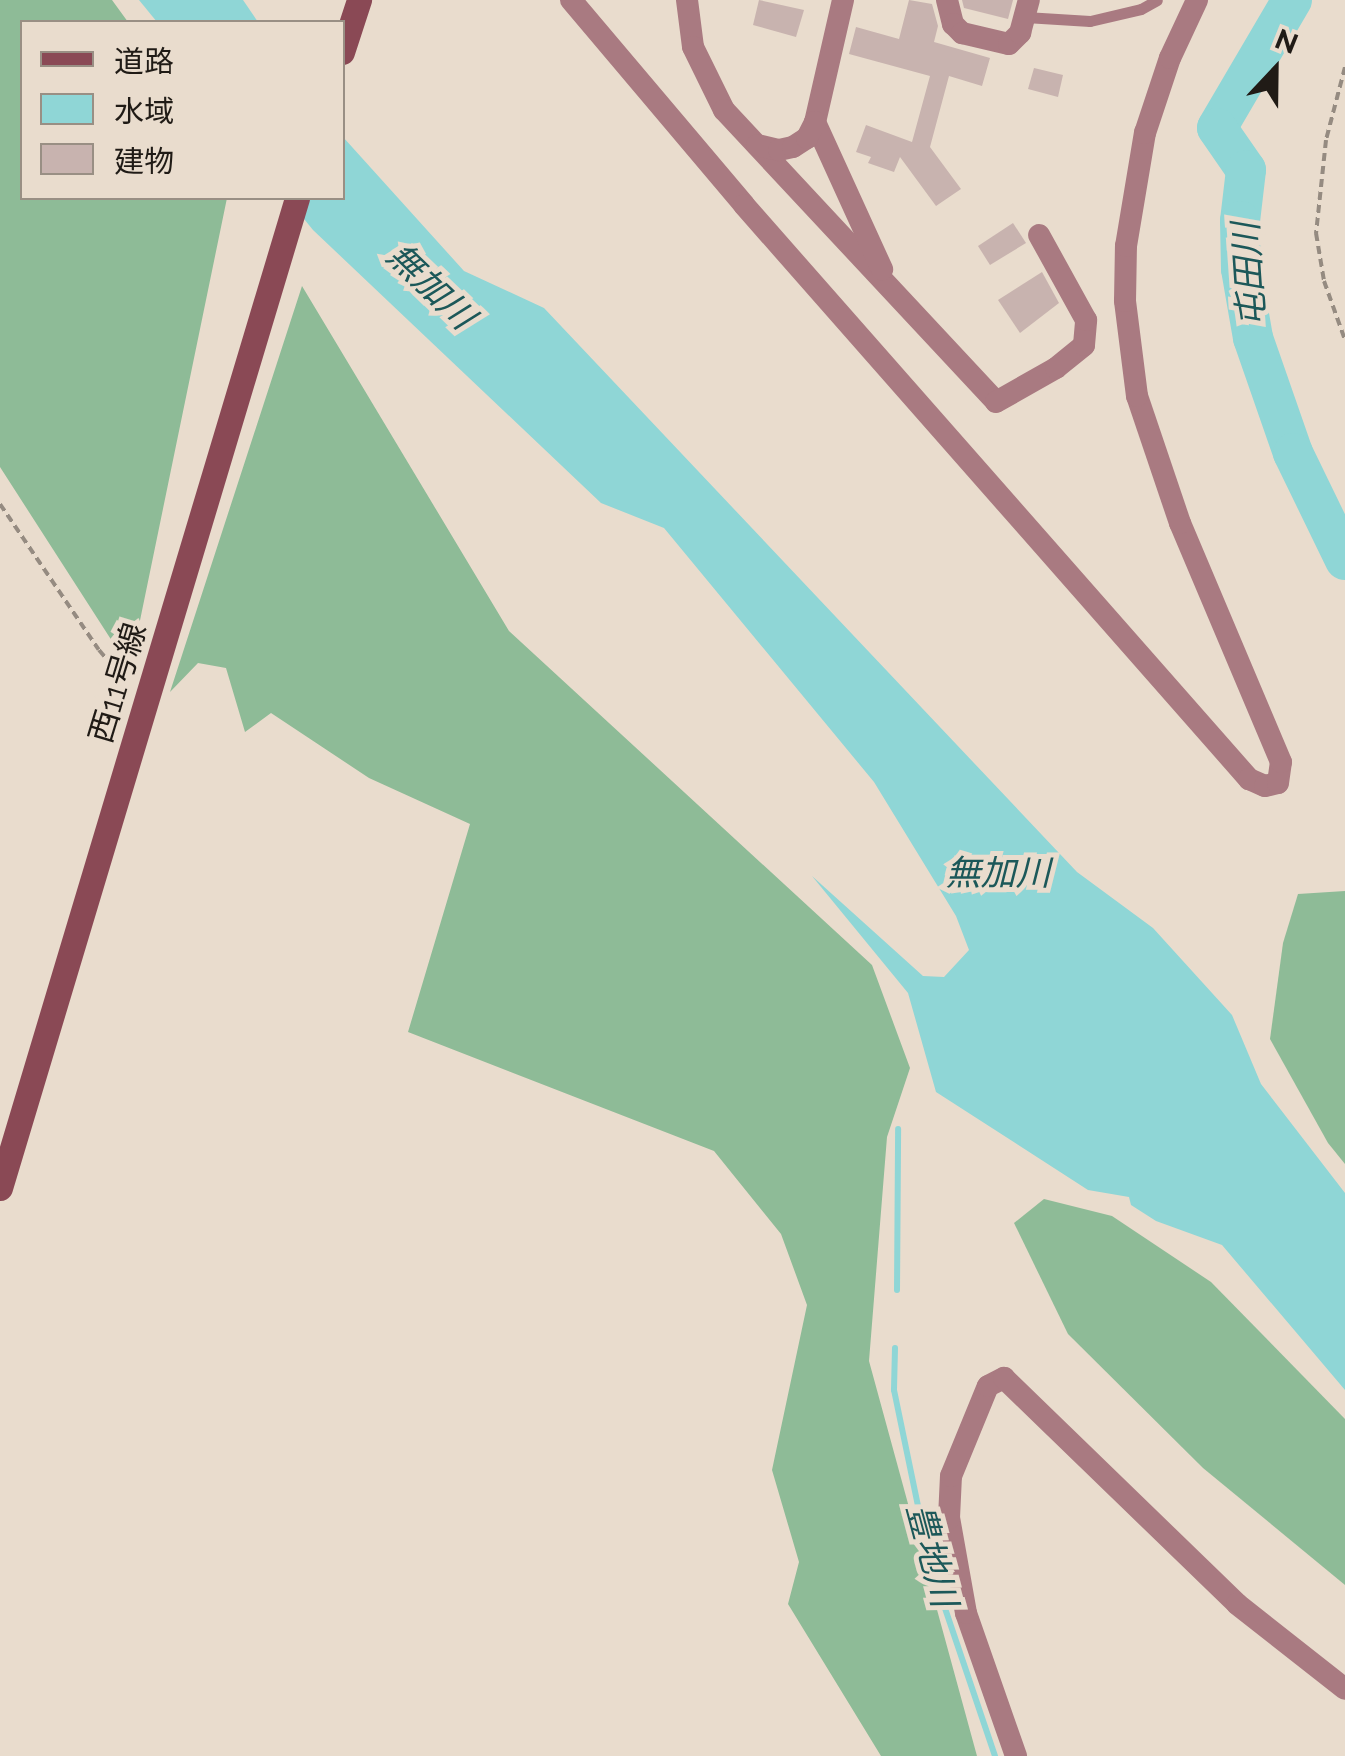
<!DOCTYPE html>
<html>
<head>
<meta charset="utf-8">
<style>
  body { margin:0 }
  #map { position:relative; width:1345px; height:1756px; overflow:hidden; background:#e9dccd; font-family:Raleway,"Noto Sans JP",sans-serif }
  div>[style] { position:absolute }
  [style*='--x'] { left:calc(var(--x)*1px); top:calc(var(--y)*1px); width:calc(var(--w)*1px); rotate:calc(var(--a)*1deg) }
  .forest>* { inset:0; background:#8ebb97 }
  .water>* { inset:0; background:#8fd6d6 }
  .stream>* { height:6px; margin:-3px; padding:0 3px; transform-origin:3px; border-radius:3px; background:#8fd6d6 }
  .river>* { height:40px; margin:-20px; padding:0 20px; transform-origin:20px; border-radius:20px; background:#8fd6d6 }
  .building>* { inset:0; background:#c8b3af }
  .path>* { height:4px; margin-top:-2px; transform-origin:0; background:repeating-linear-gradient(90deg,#958b81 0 8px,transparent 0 13px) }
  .lane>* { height:11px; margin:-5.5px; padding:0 5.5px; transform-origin:5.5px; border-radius:5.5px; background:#a97a81 }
  .street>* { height:22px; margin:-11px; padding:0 11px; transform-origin:11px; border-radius:11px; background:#a97a81 }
  .secondary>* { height:25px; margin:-12.5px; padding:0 12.5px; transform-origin:12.5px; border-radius:12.5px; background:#8a4955 }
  span { translate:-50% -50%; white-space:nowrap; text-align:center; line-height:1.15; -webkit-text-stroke:10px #e9dccd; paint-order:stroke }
  .street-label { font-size:32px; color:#201b16 }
  .water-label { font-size:35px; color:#1c5859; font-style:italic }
  .legend { position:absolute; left:20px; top:20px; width:325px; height:180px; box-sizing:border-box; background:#e9dccd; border:2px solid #998f84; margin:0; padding:12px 18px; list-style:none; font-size:30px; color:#201b16 }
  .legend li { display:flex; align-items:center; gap:20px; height:50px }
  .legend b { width:50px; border:2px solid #998f84 }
  .north { position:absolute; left:1225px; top:20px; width:100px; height:100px; -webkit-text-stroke:8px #e9dccd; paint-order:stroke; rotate:22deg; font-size:28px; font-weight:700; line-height:40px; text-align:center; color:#201b16 }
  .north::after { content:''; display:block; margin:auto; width:35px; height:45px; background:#201b16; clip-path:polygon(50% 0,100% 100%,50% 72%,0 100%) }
</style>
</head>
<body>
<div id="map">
  <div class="forest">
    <div style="clip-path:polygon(0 0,112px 0,128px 22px,22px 22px,22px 198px,227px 198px,130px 669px,0 467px)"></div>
    <div style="clip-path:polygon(302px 286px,509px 631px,872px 965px,910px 1068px,887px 1137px,869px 1361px,977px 1756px,881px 1756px,788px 1604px,799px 1562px,772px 1470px,807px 1305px,781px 1234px,714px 1151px,408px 1032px,470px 824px,369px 778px,271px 713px,245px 732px,226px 668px,198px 663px,170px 692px)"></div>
    <div style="clip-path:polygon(1345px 891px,1345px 1164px,1328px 1143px,1270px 1039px,1283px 943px,1298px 894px)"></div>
    <div style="clip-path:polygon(1044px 1199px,1112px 1216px,1211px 1282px,1345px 1419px,1345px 1585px,1203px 1468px,1068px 1334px,1014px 1223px)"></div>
  </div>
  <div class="water">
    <div style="clip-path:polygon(139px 0,243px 0,258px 22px,157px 22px)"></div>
    <div style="clip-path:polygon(343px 137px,464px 271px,544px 308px,1077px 872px,1153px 928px,1232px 1015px,1261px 1084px,1345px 1193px,1345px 1390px,1222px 1245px,1156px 1221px,1131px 1205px,1129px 1197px,1088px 1190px,936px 1092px,908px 993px,812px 876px,923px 976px,944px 977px,969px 950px,956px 916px,874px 782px,664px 528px,601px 503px,313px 230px,287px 198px,342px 198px)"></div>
  </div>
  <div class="stream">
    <div style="--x:897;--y:1290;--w:161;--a:-89.6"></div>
    <div style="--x:895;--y:1348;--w:42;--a:91.4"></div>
    <div style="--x:894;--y:1390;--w:178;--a:78.3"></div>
    <div style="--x:930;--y:1564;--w:203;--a:71.3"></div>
  </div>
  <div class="river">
    <div style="--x:1292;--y:0;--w:148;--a:120.4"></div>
    <div style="--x:1217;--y:128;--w:51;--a:55.4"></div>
    <div style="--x:1246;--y:170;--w:51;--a:96.7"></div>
    <div style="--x:1240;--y:221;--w:48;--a:88.8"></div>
    <div style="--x:1241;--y:269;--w:70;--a:80.1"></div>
    <div style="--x:1253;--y:338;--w:122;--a:70.8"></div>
    <div style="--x:1293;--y:453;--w:119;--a:64.1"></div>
  </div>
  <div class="building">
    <div style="clip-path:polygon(759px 0,804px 10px,796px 37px,753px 25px)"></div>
    <div style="clip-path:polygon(909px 0,932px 4px,938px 26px,934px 42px,990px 58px,982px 86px,949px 76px,930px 147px,961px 189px,936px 206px,900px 157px,894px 172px,868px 163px,871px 157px,856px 152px,866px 125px,912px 142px,930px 76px,849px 54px,856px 27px,899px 39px)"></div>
    <div style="clip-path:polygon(962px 0,1013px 0,1008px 19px,964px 8px)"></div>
    <div style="clip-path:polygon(1034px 68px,1063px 75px,1058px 97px,1028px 89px)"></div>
    <div style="clip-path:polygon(1013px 223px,1026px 243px,990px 265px,978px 246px)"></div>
    <div style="clip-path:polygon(1042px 272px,1059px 303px,1020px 333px,998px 300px)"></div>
  </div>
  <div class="path">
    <div style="--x:1345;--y:67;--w:75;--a:104.6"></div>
    <div style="--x:1326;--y:140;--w:94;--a:96.1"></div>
    <div style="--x:1316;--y:233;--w:49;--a:80.5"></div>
    <div style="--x:1324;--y:281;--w:63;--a:70.4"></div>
    <div style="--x:0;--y:504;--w:176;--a:55.9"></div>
    <div style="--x:99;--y:650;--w:42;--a:49.8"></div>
  </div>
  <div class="lane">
    <div style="--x:1025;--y:17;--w:65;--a:3.5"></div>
    <div style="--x:1090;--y:21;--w:52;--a:-13.2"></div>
    <div style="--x:1141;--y:9;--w:18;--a:-29"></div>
  </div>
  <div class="street">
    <div style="--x:571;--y:0;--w:268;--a:49.8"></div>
    <div style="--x:744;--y:205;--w:765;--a:48.66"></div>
    <div style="--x:1249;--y:779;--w:17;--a:24"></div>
    <div style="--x:1265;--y:786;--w:13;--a:-13"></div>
    <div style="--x:1278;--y:783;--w:21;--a:-82"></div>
    <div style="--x:1281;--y:762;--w:259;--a:-112.9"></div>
    <div style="--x:1180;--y:523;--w:134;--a:-108.7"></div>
    <div style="--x:1137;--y:396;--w:96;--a:-97.2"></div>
    <div style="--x:1125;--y:301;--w:55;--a:-89"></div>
    <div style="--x:1126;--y:246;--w:115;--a:-80.5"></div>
    <div style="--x:1145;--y:133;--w:79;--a:-71.6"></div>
    <div style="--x:1170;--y:58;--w:64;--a:-65"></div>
    <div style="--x:687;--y:0;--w:47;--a:82.7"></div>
    <div style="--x:693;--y:47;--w:70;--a:63.8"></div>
    <div style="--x:724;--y:110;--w:399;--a:47"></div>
    <div style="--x:996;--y:402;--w:69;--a:-29.5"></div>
    <div style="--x:1056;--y:368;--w:36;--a:-39"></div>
    <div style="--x:1084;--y:345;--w:25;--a:-85"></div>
    <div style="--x:1086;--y:320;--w:97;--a:-118.9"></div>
    <div style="--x:843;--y:0;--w:125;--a:102.9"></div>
    <div style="--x:815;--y:122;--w:162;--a:65.5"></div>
    <div style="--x:947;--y:0;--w:25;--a:76"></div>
    <div style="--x:953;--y:24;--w:13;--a:45"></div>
    <div style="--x:962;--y:33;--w:48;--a:13.2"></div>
    <div style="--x:1009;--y:44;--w:16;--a:-45"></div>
    <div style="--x:1020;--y:33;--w:34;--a:-75"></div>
    <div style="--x:757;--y:145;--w:23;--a:13"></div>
    <div style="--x:779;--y:150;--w:14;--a:-12"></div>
    <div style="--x:793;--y:147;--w:17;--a:-33"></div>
    <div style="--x:807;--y:138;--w:18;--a:-63"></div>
    <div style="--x:1016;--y:1756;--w:151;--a:-109.3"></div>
    <div style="--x:966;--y:1613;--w:97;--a:-100.1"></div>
    <div style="--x:949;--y:1518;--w:42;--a:-87.3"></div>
    <div style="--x:951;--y:1476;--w:97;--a:-67.7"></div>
    <div style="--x:988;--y:1386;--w:18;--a:-27"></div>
    <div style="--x:1004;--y:1378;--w:325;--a:44.1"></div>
    <div style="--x:1237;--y:1604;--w:137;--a:38.2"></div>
  </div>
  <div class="secondary">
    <div style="--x:342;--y:52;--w:55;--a:-71.9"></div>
    <div style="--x:0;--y:1188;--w:1034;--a:-73.3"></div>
  </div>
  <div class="street-label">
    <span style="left:118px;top:683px;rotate:-73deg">西11号線</span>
  </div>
  <div class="water-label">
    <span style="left:1249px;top:275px;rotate:-94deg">屯田川</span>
    <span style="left:431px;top:286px;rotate:44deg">無加川</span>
    <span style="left:998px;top:873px">無加川</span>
    <span style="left:932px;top:1555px;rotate:75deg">豊地川</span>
  </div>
  <ul class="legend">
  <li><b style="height:12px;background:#8a4955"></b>道路</li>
  <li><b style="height:28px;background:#8fd6d6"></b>水域</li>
  <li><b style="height:28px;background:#c8b3af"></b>建物</li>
  </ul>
  <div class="north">N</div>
</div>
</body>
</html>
